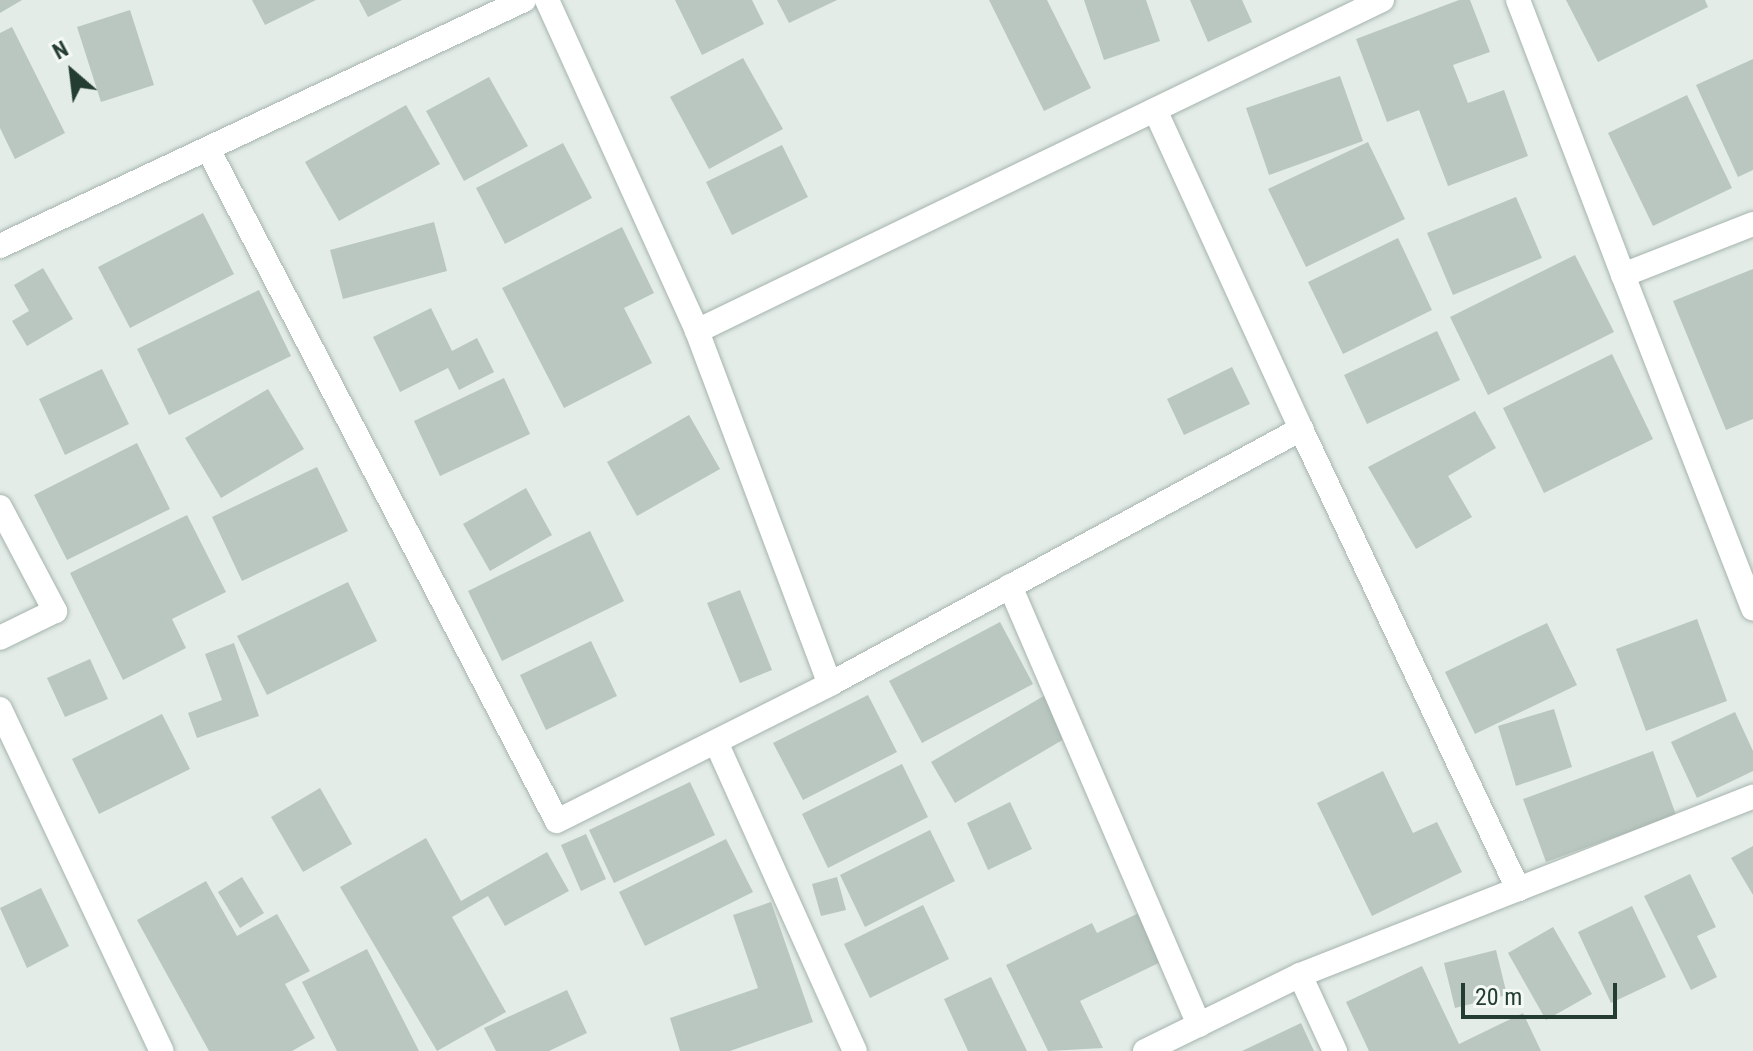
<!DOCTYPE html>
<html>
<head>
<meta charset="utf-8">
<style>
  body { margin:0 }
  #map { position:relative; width:1753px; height:1051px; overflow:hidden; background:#e3ece7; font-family:"Roboto Condensed",sans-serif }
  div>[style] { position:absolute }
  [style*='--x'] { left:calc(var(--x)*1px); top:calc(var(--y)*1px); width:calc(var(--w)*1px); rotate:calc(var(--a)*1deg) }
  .building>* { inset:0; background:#b9c7c0 }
  .roads { filter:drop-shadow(0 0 2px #a6b4ad) drop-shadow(0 0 2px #a6b4ad) }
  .minor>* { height:24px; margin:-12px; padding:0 12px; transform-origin:12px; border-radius:12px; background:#fff }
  span { translate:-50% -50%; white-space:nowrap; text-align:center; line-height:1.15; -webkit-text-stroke:8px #f4f9f6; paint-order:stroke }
  .north { position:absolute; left:32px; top:32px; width:80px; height:80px; -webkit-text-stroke:6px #f4f9f6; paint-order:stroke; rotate:332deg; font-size:22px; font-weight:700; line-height:32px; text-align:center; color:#243d33 }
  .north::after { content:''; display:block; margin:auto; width:28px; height:36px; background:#243d33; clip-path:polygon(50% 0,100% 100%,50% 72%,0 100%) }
  .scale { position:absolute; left:1461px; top:983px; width:156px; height:36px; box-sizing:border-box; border:4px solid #243d33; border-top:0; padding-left:10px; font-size:24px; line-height:28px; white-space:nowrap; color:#243d33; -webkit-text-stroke:6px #f4f9f6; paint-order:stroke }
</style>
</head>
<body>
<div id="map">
  <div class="building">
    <div style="clip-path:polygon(0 0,22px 0,0 13px)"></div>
    <div style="clip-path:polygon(252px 0,316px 0,265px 25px)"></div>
    <div style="clip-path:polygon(359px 0,402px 0,368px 17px)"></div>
    <div style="clip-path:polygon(675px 0,752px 0,764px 24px,702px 55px)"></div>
    <div style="clip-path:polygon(777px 0,837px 0,789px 23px)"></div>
    <div style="clip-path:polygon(989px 0,1047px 0,1091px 88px,1044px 111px)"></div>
    <div style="clip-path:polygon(1084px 0,1146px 0,1160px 41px,1104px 60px)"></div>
    <div style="clip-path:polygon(1190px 0,1242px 0,1252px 22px,1208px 42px)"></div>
    <div style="clip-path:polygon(1459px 0,1470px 0,1490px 52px,1453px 65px,1468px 103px,1504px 90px,1528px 156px,1448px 186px,1419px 110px,1387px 122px,1356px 39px)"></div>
    <div style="clip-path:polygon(1566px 0,1705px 0,1708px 7px,1598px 62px)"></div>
    <div style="clip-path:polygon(130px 10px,154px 85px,101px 102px,77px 27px)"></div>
    <div style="clip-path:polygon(12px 27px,65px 133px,15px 159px,0 128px,0 33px)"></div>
    <div style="clip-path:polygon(743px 58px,783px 129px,709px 169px,670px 97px)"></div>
    <div style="clip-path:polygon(1753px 59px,1753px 170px,1738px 177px,1696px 85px)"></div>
    <div style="clip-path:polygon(1340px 76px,1363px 141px,1269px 175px,1246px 108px)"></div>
    <div style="clip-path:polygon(489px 77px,528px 146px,464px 181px,426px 111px)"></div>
    <div style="clip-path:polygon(1687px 95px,1732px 188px,1653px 226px,1608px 133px)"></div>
    <div style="clip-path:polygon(406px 105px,440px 164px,339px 221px,305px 162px)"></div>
    <div style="clip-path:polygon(1368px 142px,1405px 219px,1306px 267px,1268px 189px)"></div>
    <div style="clip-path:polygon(563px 143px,592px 198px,505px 244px,476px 188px)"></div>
    <div style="clip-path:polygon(782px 145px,808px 197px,732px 235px,706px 182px)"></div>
    <div style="clip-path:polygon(1516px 197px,1542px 258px,1453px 295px,1427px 233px)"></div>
    <div style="clip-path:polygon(203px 213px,234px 274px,130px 328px,98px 267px)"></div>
    <div style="clip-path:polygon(434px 222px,447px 271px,343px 299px,330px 250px)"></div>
    <div style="clip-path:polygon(622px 227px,654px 293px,624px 308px,652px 363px,564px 408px,502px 288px)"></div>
    <div style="clip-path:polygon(1398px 238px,1432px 310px,1343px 354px,1308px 282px)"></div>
    <div style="clip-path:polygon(1575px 255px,1614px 332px,1488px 395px,1450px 317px)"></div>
    <div style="clip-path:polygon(43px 268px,73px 319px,27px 346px,12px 321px,29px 311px,14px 285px)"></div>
    <div style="clip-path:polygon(1753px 269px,1753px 419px,1726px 430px,1673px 301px)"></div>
    <div style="clip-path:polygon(259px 290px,291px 356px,169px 415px,137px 349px)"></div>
    <div style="clip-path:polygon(431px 308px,452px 351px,477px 338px,494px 372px,459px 390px,448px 368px,400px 392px,373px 337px)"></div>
    <div style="clip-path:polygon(1437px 331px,1460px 380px,1367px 424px,1344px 375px)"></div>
    <div style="clip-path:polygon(1612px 354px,1653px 439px,1544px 493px,1503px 408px)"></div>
    <div style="clip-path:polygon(1232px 367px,1250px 404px,1184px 435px,1167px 399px)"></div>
    <div style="clip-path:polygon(102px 369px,129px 424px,65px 455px,39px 399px)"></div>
    <div style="clip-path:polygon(504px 378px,530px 434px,440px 476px,414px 421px)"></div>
    <div style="clip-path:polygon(268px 389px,304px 449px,221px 498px,185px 438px)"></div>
    <div style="clip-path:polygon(1475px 411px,1496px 448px,1448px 476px,1472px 517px,1416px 549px,1368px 467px)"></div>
    <div style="clip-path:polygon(689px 415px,720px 469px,637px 516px,607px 462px)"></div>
    <div style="clip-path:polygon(137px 443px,170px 509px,67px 560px,34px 495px)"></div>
    <div style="clip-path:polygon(317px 467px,348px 531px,242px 581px,212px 517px)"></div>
    <div style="clip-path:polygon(526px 488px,552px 535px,490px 571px,463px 524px)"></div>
    <div style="clip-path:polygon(187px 515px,226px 592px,172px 619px,186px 648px,123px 680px,70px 573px)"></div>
    <div style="clip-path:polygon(590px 531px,624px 601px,502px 661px,468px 591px)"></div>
    <div style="clip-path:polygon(348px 582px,377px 641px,267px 695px,237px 636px)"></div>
    <div style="clip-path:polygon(740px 590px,772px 670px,740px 683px,707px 603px)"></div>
    <div style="clip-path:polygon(1697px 619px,1727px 701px,1646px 731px,1616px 649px)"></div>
    <div style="clip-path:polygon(1000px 622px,1033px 684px,922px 743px,889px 681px)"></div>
    <div style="clip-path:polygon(1547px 623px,1577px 685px,1475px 734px,1445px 672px)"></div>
    <div style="clip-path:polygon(591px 641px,617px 696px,546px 730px,520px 675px)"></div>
    <div style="clip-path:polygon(234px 643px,259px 716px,197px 738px,188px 713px,222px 700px,205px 654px)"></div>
    <div style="clip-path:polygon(90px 659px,108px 699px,65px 717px,47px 678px)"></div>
    <div style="clip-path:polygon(1047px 694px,1071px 735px,955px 803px,931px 762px)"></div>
    <div style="clip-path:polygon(868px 695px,897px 752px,803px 800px,773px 743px)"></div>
    <div style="clip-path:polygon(1554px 709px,1572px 767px,1516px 786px,1498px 726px)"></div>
    <div style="clip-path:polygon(1735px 712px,1753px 751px,1753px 771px,1697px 798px,1671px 742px)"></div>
    <div style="clip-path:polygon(162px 714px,190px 769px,99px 814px,72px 759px)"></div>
    <div style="clip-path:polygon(1653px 751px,1676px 815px,1546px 862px,1523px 799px)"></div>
    <div style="clip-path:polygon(902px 764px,928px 817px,828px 868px,802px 814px)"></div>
    <div style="clip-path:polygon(1383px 771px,1413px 833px,1437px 822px,1462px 872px,1372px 916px,1317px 803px)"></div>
    <div style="clip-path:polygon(690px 782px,715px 835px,614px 883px,589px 830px)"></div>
    <div style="clip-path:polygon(320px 788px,352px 844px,303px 872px,271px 817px)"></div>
    <div style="clip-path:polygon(1010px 802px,1032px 849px,988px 870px,967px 823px)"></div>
    <div style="clip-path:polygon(930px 830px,955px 881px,865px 927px,840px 875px)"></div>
    <div style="clip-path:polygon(586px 834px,606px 879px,581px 891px,561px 845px)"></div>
    <div style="clip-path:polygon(426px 838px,461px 901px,547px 852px,569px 891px,505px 926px,488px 896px,452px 917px,506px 1012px,437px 1051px,340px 887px)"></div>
    <div style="clip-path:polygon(726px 839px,753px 892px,645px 946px,619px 892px)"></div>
    <div style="clip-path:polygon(1753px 846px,1753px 895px,1731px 858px)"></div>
    <div style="clip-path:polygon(1690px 874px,1716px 927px,1697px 936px,1717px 977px,1691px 990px,1644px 896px)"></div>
    <div style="clip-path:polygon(242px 877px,264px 913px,240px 928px,218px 892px)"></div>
    <div style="clip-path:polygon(837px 877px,846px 910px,821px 916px,812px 884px)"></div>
    <div style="clip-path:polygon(206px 881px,237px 936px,277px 914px,310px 971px,285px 984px,315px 1038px,292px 1051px,209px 1051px,137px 920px)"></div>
    <div style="clip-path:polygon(41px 888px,69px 946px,27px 968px,0 908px)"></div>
    <div style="clip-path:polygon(771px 902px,813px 1022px,730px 1051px,680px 1051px,670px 1018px,758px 988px,733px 915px)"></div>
    <div style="clip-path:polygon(923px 905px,949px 959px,870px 998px,844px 944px)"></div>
    <div style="clip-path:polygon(1632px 906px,1666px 977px,1611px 1003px,1578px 932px)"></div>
    <div style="clip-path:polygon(1145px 910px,1169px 958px,1080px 1001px,1103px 1048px,1048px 1051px,1006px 965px,1092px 923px,1097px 933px)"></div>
    <div style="clip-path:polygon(1553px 927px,1592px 994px,1546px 1020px,1508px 953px)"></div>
    <div style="clip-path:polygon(367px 949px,419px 1051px,337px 1051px,302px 982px)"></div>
    <div style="clip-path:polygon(1496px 950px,1507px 995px,1455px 1008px,1444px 963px)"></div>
    <div style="clip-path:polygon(1422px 966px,1459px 1044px,1523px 1013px,1541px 1051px,1369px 1051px,1346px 1002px)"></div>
    <div style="clip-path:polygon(991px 977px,1027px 1051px,968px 1051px,944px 999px)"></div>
    <div style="clip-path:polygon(567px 990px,587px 1033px,549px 1051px,496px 1051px,484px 1028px)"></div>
    <div style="clip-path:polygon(1301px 1023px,1314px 1051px,1242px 1051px)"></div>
  </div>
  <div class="roads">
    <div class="minor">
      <div style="--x:547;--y:0;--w:363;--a:65.6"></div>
      <div style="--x:1382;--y:0;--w:761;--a:154.21"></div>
      <div style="--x:697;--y:331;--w:377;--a:69.4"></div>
      <div style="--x:830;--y:684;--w:536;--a:-28.43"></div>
      <div style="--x:1301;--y:429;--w:509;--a:64.74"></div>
      <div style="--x:1518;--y:0;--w:294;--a:69.1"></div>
      <div style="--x:1623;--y:275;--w:140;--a:-21.4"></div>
      <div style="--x:1155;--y:110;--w:351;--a:65.4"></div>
      <div style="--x:208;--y:149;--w:757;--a:62.56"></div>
      <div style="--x:557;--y:821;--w:305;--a:-26.6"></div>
      <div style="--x:0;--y:246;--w:579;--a:-25.15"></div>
      <div style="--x:1623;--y:275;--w:358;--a:68.7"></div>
      <div style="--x:0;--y:507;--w:118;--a:62.1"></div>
      <div style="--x:55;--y:611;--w:61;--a:153.9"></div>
      <div style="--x:1010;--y:586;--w:478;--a:66.7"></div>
      <div style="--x:0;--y:709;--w:378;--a:64.7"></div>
      <div style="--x:716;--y:742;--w:339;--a:65.8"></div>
      <div style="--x:1300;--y:975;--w:84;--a:65.3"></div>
      <div style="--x:1145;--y:1051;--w:173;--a:-26.1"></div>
      <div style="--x:1300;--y:975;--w:487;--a:-21.5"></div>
    </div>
  </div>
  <div class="north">N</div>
  <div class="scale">20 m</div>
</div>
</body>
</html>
